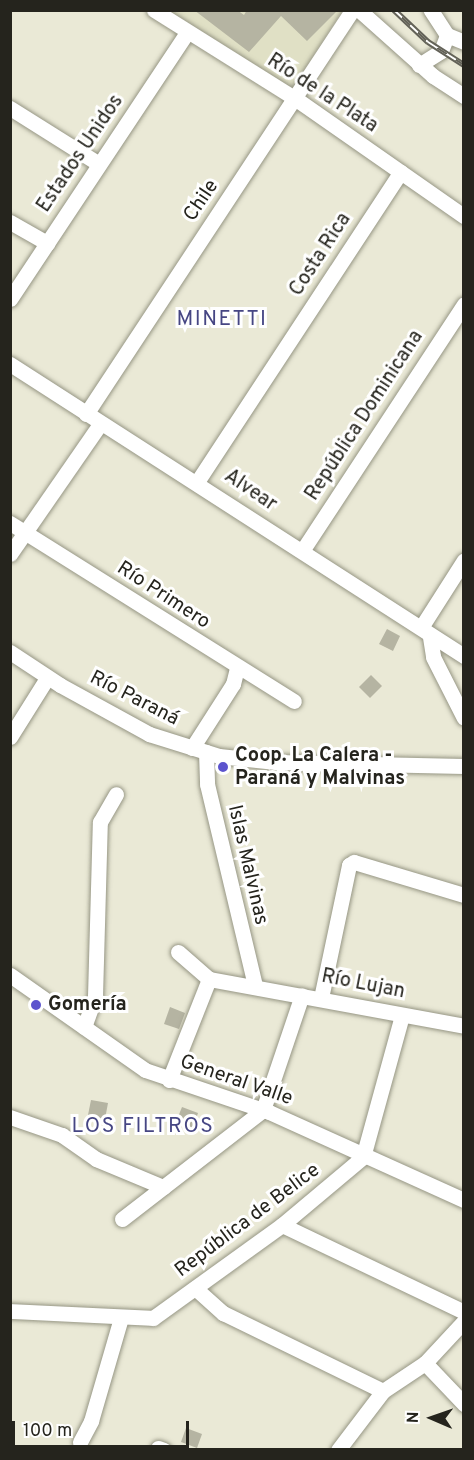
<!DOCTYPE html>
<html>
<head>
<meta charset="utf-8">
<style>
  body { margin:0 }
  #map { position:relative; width:474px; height:1460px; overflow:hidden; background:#eae9d6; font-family:Overpass,sans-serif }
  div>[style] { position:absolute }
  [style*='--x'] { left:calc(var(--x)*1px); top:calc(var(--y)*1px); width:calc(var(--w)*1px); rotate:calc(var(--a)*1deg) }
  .built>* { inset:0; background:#e0e0c5 }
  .building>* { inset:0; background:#b5b4a2 }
  .roads { filter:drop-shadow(0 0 2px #969684) drop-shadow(0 0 2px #969684) }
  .minor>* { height:15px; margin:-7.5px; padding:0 7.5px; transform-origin:7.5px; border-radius:7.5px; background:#fff }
  .rail>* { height:6px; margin-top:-3px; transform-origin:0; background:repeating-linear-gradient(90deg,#fff 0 11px,#636258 0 22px); box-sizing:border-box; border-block:2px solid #636258 }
  .dots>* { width:16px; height:16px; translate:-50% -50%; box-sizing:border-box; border:3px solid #fff; border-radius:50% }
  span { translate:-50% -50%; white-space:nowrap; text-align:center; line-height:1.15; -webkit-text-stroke:6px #fff; paint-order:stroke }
  .street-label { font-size:20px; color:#25241d }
  .poi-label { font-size:20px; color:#25241d; font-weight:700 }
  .left { translate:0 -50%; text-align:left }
  .neighbourhood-label { font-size:21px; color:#464683; letter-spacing:1.5px }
  .frame { position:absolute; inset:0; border:12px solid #25241d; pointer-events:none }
  .north { position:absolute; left:402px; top:1388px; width:60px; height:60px; -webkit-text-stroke:4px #fff; paint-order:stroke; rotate:272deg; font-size:16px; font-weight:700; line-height:24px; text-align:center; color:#25241d }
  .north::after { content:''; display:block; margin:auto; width:21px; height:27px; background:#25241d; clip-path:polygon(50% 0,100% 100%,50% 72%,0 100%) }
  .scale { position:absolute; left:12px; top:1421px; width:177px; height:27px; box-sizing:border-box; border:3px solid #25241d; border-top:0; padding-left:8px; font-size:18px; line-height:21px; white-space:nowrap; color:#25241d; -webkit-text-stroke:4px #fff; paint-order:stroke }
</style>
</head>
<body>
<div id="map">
  <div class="built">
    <div style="clip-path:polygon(167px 11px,342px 11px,293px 87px,279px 84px)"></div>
  </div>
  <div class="building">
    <div style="clip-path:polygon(194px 10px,237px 10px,244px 15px,247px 10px,338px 10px,307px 41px,281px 16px,249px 52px)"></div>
    <div style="clip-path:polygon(387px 629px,400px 636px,393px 651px,379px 644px)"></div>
    <div style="clip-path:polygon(371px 675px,382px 686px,370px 698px,359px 687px)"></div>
    <div style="clip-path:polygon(170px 1007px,185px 1013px,179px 1029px,164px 1024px)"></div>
    <div style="clip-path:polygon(91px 1100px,108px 1103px,105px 1119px,88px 1115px)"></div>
    <div style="clip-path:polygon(182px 1107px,198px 1113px,193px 1128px,176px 1122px)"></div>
    <div style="clip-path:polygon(186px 1428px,202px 1434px,197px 1448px,181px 1442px)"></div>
  </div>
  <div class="roads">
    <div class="minor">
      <div style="--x:154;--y:10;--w:168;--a:32.1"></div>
      <div style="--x:296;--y:99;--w:205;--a:34.9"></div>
      <div style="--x:359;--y:10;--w:99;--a:41.7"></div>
      <div style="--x:433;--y:76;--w:37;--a:33"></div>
      <div style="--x:447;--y:35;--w:18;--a:22"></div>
      <div style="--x:419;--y:65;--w:26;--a:-32"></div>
      <div style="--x:441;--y:51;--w:17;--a:-69"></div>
      <div style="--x:447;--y:35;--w:30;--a:-123"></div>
      <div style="--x:10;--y:108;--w:105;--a:32.2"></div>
      <div style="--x:10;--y:222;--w:43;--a:29.6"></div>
      <div style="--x:10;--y:299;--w:320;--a:-56.4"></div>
      <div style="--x:10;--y:364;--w:540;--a:32.75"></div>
      <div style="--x:86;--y:414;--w:484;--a:-56.6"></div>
      <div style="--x:197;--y:482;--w:371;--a:-56.7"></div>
      <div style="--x:10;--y:523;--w:335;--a:32.1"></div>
      <div style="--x:302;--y:551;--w:295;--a:-56.7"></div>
      <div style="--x:10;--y:554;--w:158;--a:-55.3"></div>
      <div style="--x:422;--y:626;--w:78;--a:-57.5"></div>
      <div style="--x:430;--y:637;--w:20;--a:81"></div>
      <div style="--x:433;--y:657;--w:68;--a:63.1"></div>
      <div style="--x:10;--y:652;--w:60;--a:33.4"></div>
      <div style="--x:60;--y:685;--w:102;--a:28.8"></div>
      <div style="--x:149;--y:734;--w:73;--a:17.4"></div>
      <div style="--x:219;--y:756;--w:57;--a:6"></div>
      <div style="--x:276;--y:762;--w:188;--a:1.2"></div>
      <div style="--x:10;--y:737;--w:70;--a:-57.9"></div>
      <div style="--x:192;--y:748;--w:76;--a:-57.4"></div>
      <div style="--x:233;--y:684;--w:16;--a:-76"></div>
      <div style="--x:206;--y:752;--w:32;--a:88"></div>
      <div style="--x:207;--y:784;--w:207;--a:76.6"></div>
      <div style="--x:178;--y:952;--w:41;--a:41.1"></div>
      <div style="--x:10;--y:975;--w:165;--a:35.1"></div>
      <div style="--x:145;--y:1070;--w:131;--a:18.7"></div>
      <div style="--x:269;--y:1112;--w:214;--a:24.3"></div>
      <div style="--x:321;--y:998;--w:136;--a:-78.1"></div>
      <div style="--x:349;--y:865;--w:6;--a:-31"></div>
      <div style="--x:354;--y:862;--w:115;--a:16.7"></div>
      <div style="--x:84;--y:1027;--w:33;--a:-70"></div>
      <div style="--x:95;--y:996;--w:174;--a:-88.4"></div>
      <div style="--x:100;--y:822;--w:32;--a:-60"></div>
      <div style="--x:169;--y:1080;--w:109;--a:-68.4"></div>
      <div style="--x:209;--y:979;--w:259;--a:10.4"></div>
      <div style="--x:10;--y:1117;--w:55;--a:19.1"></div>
      <div style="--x:62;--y:1135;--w:42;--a:35.2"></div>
      <div style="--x:96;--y:1159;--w:73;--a:22.7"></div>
      <div style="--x:122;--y:1219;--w:178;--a:-37.7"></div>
      <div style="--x:263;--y:1110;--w:121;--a:-71.3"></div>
      <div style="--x:282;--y:1225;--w:202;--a:25.5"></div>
      <div style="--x:195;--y:1288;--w:38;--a:42"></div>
      <div style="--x:223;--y:1313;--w:178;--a:26"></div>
      <div style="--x:10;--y:1311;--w:143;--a:2.8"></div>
      <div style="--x:153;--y:1318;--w:159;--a:-35.8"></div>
      <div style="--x:282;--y:1225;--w:106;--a:-40"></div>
      <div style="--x:363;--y:1157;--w:147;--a:-74.6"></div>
      <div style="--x:425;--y:1363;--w:57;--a:46.4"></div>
      <div style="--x:80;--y:1442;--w:24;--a:-62"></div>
      <div style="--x:91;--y:1421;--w:107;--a:-73.8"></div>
      <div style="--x:158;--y:1448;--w:6;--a:18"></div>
      <div style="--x:338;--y:1450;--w:74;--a:-52.7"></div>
      <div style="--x:383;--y:1391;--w:50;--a:-33.7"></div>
      <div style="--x:425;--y:1363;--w:57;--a:-47.1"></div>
    </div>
  </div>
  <div class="rail">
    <div style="--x:394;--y:10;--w:47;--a:43.3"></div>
    <div style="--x:428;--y:42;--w:43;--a:32.6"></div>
  </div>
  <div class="dots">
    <div style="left:223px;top:767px;background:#5c54cd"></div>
    <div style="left:36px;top:1005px;background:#5c54cd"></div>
  </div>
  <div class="street-label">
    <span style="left:322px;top:94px;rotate:33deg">Río de la Plata</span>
    <span style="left:81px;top:154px;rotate:-56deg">Estados Unidos</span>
    <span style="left:202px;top:201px;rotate:-56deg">Chile</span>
    <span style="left:321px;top:255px;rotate:-57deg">Costa Rica</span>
    <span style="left:365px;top:416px;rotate:-57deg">República Dominicana</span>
    <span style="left:250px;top:491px;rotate:34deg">Alvear</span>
    <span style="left:163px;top:596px;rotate:33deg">Río Primero</span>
    <span style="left:134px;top:699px;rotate:27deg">Río Paraná</span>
    <span style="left:247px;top:865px;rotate:77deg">Islas Malvinas</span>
    <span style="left:363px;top:985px;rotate:11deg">Río Lujan</span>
    <span style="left:236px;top:1081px;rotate:19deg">General Valle</span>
    <span style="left:248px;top:1221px;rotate:-37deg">República de Belice</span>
  </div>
  <div class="poi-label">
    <span class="left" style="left:235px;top:768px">Coop. La Calera -<br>Paraná y Malvinas</span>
    <span class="left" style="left:48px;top:1005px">Gomería</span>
  </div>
  <div class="neighbourhood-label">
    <span style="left:222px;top:320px">MINETTI</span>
    <span style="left:143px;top:1127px">LOS FILTROS</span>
  </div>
  <div class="frame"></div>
  <div class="north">N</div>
  <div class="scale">100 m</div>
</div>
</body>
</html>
